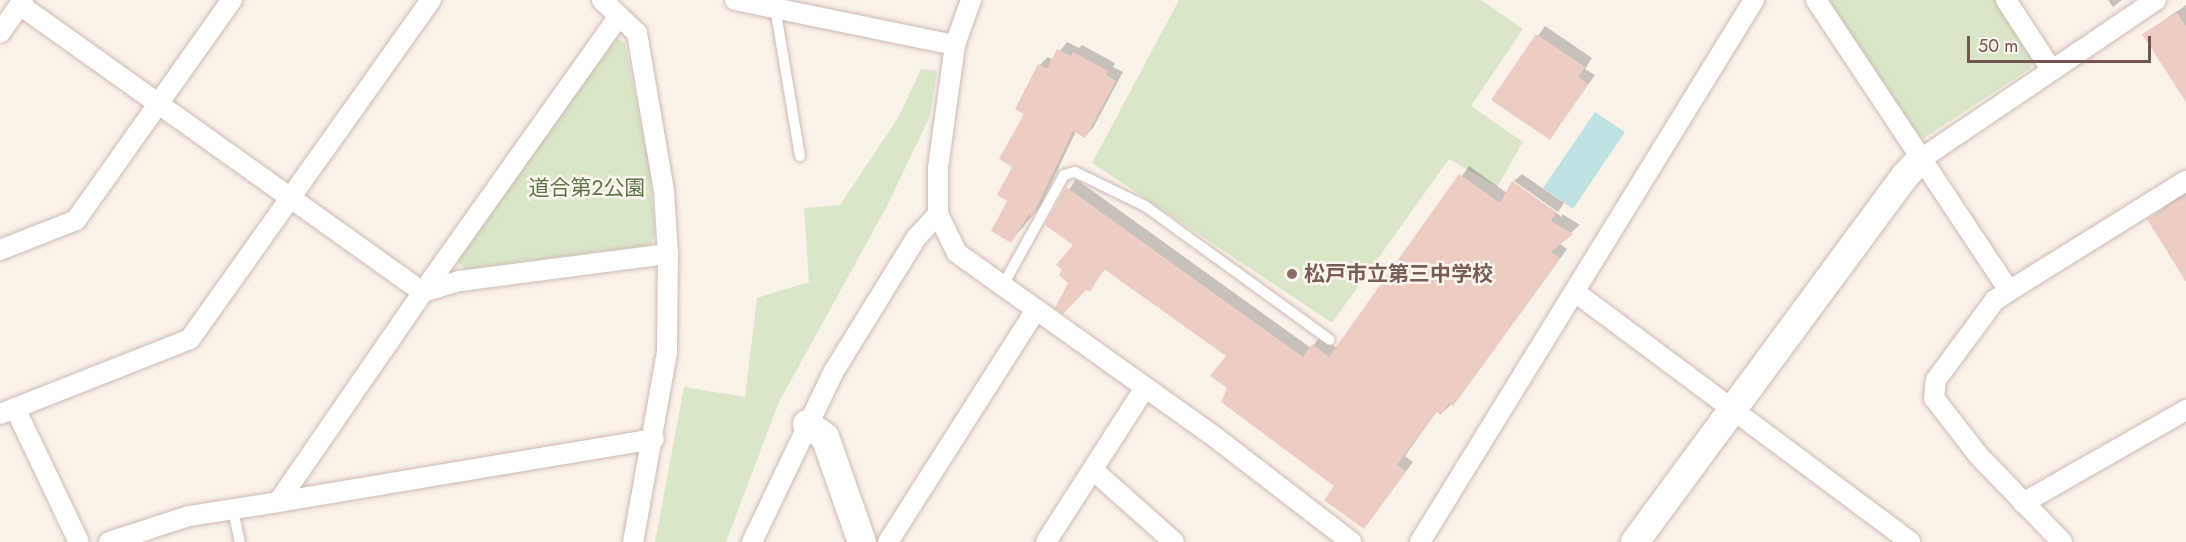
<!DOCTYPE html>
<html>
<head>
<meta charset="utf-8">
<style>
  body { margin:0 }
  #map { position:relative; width:2186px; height:542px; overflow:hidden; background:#faf1e9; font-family:Jost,"Noto Sans JP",sans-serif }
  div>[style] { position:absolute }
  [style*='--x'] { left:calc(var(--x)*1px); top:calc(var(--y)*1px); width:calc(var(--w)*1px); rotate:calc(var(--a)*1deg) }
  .green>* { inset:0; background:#d9e7c8 }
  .water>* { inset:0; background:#bfe2e2 }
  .shadow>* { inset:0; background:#0003 }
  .building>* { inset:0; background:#edcdc3 }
  .roads { filter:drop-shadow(0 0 2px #cebab3) drop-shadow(0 0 2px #cebab3) }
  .lane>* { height:10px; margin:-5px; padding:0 5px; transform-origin:5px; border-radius:5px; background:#fff }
  .street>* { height:20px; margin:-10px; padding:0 10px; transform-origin:10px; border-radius:10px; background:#fff }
  .secondary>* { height:28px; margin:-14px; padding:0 14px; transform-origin:14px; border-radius:14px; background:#fff }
  .dots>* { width:16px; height:16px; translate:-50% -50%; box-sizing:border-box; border:3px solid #fdf5ef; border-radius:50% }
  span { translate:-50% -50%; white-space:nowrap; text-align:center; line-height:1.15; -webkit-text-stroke:5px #fdf5ef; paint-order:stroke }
  .park-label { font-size:21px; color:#5d7748 }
  .education-label { font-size:21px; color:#785e54; font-weight:700 }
  .left { translate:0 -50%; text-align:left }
  .scale { position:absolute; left:1967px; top:36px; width:184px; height:27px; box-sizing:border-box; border:3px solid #72564f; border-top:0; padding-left:8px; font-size:18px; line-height:21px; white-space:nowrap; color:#72564f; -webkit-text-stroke:4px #fdf5ef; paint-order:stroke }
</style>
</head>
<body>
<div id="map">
  <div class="green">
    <div style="clip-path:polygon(1179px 0,1481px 0,1523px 29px,1471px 106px,1523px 142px,1497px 187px,1449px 159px,1332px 323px,1092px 163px)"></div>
    <div style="clip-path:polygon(1827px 0,1995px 0,2033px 58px,2031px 68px,1924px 138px,1917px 136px)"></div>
    <div style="clip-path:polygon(615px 37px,625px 43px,650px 170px,655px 234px,651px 245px,466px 269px,456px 261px)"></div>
    <div style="clip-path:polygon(921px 69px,937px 71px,930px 116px,887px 206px,779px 402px,726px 542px,655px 542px,684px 387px,745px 397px,757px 298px,809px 282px,804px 208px,840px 205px,898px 118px)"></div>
  </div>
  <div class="water">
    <div style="clip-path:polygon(1595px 112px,1625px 132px,1573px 209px,1543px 188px)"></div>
  </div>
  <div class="shadow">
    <div style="clip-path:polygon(2108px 0,2122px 0,2113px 7px)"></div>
    <div style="clip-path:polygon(2186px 5px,2186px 99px,2144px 34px)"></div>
    <div style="clip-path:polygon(1545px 26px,1592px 58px,1585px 69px,1595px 75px,1550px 138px,1493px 100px)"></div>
    <div style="clip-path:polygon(1067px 42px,1079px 48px,1082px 45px,1115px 63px,1113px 67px,1123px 72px,1093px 128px,1085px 136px,1076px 131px,1040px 207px,1011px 241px,1008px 201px,1014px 166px,1040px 65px,1048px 57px,1053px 60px)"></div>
    <div style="clip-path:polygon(1469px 166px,1507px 193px,1513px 182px,1562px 217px,1562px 214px,1580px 225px,1559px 243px,1567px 249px,1461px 395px,1441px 414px,1437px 411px,1405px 456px,1413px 462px,1364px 527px,1336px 485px,1229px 388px,1228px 356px,1106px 268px,1089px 290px,1070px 282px,1075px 245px,1047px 225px,1076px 179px,1311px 348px,1321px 336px,1337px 348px)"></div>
    <div style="clip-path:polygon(1522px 174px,1564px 203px,1558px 212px,1514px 181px)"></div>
    <div style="clip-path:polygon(2186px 191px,2186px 275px,2149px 219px)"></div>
  </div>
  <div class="building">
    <div style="clip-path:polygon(2177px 13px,2186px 26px,2186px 102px,2142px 34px)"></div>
    <div style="clip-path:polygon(1536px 34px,1585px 67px,1578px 77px,1588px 84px,1550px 140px,1491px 100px)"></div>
    <div style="clip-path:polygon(1057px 49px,1071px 56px,1073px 52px,1108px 71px,1106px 75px,1116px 81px,1085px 138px,1073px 131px,1032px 217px,1029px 214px,1011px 243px,991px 231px,1007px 201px,997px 195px,1012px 167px,999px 159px,1024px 114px,1015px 109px,1038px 64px,1047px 69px)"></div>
    <div style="clip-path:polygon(1459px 174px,1500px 203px,1512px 181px,1556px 212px,1551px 221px,1573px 234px,1551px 252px,1560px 258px,1453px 406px,1449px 403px,1441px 415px,1436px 412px,1397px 465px,1406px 472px,1364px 529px,1324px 500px,1334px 486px,1221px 402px,1227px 388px,1210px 376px,1226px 356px,1104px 269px,1090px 292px,1086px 290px,1063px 314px,1055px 308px,1068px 283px,1059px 275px,1062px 270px,1056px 265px,1073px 245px,1045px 225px,1066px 187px,1303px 357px,1312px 344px,1329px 357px)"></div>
    <div style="clip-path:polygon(2186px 195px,2186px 282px,2147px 219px)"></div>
  </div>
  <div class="roads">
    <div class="lane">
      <div style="--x:775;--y:7;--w:151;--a:80.5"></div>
      <div style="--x:1002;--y:287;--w:128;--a:-61"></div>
      <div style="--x:1064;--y:175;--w:11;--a:-15"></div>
      <div style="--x:1075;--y:172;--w:78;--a:25.9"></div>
      <div style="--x:1145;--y:206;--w:228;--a:35.9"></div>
      <div style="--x:233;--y:510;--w:33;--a:78"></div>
    </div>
    <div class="street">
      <div style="--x:602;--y:0;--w:48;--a:43.3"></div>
      <div style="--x:637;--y:33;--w:160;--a:80.3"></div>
      <div style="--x:664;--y:191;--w:63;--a:86.4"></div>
      <div style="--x:668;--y:254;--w:98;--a:90.6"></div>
      <div style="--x:667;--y:352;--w:193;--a:100.1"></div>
      <div style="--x:735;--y:0;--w:225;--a:11.6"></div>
      <div style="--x:971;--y:0;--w:48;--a:109.6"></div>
      <div style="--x:955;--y:45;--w:124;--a:97.9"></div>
      <div style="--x:938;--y:168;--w:46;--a:90"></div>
      <div style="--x:938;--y:214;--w:43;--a:64"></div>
      <div style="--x:957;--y:253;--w:312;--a:35.5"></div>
      <div style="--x:1211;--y:434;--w:177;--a:37.6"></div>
      <div style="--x:1816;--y:0;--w:349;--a:56.4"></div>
      <div style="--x:2009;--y:291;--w:208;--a:-31.9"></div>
      <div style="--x:2006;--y:0;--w:82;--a:56.9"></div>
      <div style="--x:20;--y:5;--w:495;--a:35.5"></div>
      <div style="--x:423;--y:292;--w:255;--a:124.6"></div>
      <div style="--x:278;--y:502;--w:381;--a:-9.5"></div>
      <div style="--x:619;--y:16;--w:339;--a:125.4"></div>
      <div style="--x:423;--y:292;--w:39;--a:-17"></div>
      <div style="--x:460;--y:281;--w:210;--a:-7.4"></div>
      <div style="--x:0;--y:33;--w:40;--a:-55.1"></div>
      <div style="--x:1921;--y:159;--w:284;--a:-34.1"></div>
      <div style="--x:0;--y:250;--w:82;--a:-21.5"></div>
      <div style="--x:76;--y:220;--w:270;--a:-54.7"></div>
      <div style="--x:2009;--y:291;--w:17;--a:147"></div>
      <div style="--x:1995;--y:300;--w:99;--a:126.4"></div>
      <div style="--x:1936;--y:380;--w:18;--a:96"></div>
      <div style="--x:1934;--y:398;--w:72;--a:52.3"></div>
      <div style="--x:1978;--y:455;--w:121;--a:46"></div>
      <div style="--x:1575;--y:292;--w:418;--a:36.7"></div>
      <div style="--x:15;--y:408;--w:148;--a:64.5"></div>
      <div style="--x:0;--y:414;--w:204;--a:-21.5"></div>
      <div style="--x:190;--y:339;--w:416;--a:-54.6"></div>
      <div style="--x:1093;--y:470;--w:108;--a:41.6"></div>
      <div style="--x:2023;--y:503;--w:188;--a:-29.7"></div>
      <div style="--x:109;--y:542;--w:84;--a:-18"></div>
      <div style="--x:189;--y:516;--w:90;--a:-8.9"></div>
      <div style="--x:752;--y:542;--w:190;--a:-64.4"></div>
      <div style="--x:834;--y:371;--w:156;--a:-58.3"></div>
      <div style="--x:916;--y:238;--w:33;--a:-47"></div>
      <div style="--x:888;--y:542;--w:275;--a:-57.5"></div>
      <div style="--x:1046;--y:542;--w:183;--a:-57.3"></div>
      <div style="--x:1420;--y:542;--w:637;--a:-58.36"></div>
    </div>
    <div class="secondary">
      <div style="--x:807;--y:424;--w:22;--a:36"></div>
      <div style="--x:825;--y:437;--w:111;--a:70.6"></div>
      <div style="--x:1635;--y:542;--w:455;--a:-53.6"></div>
      <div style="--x:1905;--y:176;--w:23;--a:-47"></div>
    </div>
  </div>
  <div class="dots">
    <div style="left:1292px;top:274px;background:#8d6e63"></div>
  </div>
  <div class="park-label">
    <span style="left:587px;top:188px">道合第2公園</span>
  </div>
  <div class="education-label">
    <span class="left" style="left:1304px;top:274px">松戸市立第三中学校</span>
  </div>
  <div class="scale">50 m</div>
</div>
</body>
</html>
